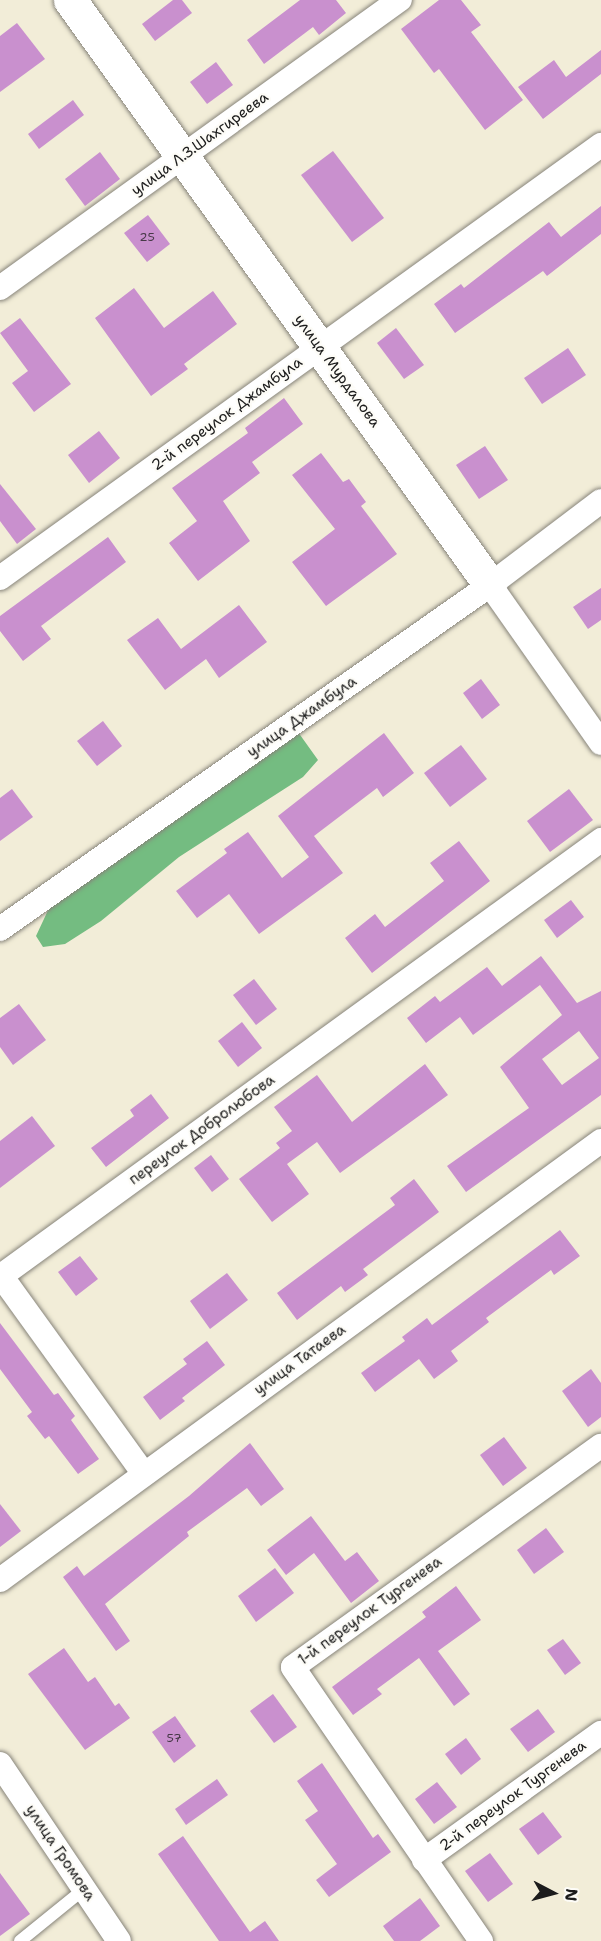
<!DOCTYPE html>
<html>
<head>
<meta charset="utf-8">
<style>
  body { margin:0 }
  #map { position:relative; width:601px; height:1941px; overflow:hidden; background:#f2edd8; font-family:"Shantell Sans",sans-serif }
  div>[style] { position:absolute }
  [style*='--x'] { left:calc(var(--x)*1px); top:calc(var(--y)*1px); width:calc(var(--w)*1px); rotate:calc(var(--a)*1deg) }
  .forest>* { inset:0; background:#74bc81 }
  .building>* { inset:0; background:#c990ce }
  .roads { filter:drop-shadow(0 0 2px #87847a) drop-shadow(0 0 2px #87847a) }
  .lane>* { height:12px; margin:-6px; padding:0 6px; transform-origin:6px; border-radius:6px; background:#fff }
  .street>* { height:24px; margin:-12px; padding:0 12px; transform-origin:12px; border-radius:12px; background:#fff }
  .secondary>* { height:33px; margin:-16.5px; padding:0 16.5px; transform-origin:16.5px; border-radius:16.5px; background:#fff }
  span { translate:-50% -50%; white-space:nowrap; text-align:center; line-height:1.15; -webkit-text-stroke:4.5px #fdfcf7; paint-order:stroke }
  .number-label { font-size:12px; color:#473948 }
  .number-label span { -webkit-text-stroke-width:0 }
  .street-label { font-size:15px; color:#1c1c1c }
  .north { position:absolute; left:523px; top:1863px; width:60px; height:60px; -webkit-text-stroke:4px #fdfcf7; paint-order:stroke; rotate:96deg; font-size:16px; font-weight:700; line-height:24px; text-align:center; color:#1c1c1c }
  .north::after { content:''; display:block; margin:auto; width:21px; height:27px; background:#1c1c1c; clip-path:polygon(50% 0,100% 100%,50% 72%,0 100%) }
</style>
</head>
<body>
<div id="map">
  <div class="forest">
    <div style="clip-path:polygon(298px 732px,318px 760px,303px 777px,179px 857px,101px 921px,65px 944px,43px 947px,36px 936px,50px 906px)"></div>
  </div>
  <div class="building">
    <div style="clip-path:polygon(173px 0,182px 0,192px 13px,155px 41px,142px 24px)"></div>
    <div style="clip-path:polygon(300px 0,336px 0,346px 13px,319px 35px,313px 27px,264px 64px,247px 40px)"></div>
    <div style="clip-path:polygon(439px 0,461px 0,481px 25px,471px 32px,523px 100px,485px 130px,439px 69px,434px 73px,401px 29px)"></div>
    <div style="clip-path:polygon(17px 23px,45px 59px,0 92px,0 36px)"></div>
    <div style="clip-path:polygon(601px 50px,601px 74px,543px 119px,518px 87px,554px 60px,566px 77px)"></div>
    <div style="clip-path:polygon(216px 62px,233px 85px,207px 104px,190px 82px)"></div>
    <div style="clip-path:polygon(73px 100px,84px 115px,39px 149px,28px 134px)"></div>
    <div style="clip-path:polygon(333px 151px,384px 218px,352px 242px,301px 175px)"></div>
    <div style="clip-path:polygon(100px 152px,120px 179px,85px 206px,65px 179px)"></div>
    <div style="clip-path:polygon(601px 206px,601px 234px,547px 276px,543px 271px,455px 333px,434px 304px,461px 284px,464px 288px,549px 222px,561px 237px)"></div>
    <div style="clip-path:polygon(148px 215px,170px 244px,147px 262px,124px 233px)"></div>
    <div style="clip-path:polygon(134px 288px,164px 328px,213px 291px,237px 324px,184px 364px,188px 369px,151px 396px,95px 318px)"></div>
    <div style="clip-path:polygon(20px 318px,71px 384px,34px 412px,12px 383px,28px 371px,0 333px)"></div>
    <div style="clip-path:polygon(396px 328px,424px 365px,404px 379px,377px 343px)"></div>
    <div style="clip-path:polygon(568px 348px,586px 375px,542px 404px,524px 378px)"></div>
    <div style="clip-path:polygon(284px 398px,303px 424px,252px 462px,260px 473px,223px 501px,250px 541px,198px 581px,169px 543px,197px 521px,172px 488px,248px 433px,245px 428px)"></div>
    <div style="clip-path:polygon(99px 431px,120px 458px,89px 483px,68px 455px)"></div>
    <div style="clip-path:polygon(485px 446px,508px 480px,479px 499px,456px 465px)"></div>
    <div style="clip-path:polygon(321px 453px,343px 482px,349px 479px,366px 502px,361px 506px,397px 554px,326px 606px,292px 562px,335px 529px,292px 475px)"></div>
    <div style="clip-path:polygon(0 484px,36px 529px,17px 544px,0 521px)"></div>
    <div style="clip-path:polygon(108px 537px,126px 562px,41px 626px,51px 639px,23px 661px,0 631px,0 616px)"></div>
    <div style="clip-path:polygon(601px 588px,601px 620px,588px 629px,573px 607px)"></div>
    <div style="clip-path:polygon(239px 605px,267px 642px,219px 678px,206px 659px,165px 690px,127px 640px,158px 618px,181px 649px)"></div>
    <div style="clip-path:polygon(481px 679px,500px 705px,482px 719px,463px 693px)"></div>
    <div style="clip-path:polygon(103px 721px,122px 746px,97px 766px,77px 741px)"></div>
    <div style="clip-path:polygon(384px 733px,414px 773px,383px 797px,377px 788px,314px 836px,343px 873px,259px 934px,229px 894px,197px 918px,176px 891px,227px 853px,224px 849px,248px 832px,282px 878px,309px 857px,278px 816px)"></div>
    <div style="clip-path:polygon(461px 745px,487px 779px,450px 807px,424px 773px)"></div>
    <div style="clip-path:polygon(12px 789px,33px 817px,0 841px,0 798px)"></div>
    <div style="clip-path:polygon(569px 789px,593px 820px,550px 852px,527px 821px)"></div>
    <div style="clip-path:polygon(459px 841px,490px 881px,372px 973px,345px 938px,375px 914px,385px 927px,444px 881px,430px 863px)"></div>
    <div style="clip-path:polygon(571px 900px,584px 917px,557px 938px,544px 920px)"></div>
    <div style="clip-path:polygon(evenodd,541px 956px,577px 1003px,601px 991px,601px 1095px,466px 1192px,447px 1166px,529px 1108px,500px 1067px,562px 1015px,540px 985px,473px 1035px,460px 1017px,426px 1043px,407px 1018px,435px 996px,440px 1002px,487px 967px,502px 986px,541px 956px,579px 1031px,599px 1058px,562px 1085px,542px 1059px,579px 1031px)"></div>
    <div style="clip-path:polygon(254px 979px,277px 1009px,256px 1025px,233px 995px)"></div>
    <div style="clip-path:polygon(19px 1004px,46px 1040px,13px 1065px,0 1047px,0 1018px)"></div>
    <div style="clip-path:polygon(242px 1022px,262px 1048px,238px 1067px,218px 1041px)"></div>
    <div style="clip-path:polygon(425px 1064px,448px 1095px,340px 1173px,317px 1142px,287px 1164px,309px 1194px,272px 1222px,239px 1179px,280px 1148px,276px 1143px,292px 1131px,274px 1107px,317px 1075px,352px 1122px)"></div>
    <div style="clip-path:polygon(151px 1094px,169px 1118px,106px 1167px,91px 1148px,134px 1116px,130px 1110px)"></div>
    <div style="clip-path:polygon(32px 1116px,55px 1146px,0 1188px,0 1141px)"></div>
    <div style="clip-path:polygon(211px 1155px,229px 1179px,212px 1192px,194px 1168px)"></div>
    <div style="clip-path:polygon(414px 1179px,439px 1212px,363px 1269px,368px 1275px,345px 1292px,341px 1286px,297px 1320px,277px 1293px,395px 1205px,390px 1198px)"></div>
    <div style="clip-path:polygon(560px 1230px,580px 1256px,554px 1275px,551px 1270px,486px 1318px,489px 1322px,451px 1351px,458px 1361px,434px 1379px,419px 1359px,375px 1392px,361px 1373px,405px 1341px,402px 1337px,427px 1318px,432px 1325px)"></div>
    <div style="clip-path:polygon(80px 1256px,98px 1279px,76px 1296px,58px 1272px)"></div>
    <div style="clip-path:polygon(227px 1273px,248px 1300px,210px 1329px,190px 1301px)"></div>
    <div style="clip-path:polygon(0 1323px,54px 1395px,58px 1393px,75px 1416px,71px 1420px,99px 1459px,78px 1474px,49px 1436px,45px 1439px,27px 1416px,32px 1412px,0 1369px)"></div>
    <div style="clip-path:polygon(207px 1341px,225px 1365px,182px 1398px,185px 1401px,160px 1420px,143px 1397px,187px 1364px,183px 1359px)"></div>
    <div style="clip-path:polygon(591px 1369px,601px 1383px,601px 1417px,588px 1427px,562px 1391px)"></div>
    <div style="clip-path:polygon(504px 1437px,527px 1468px,503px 1486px,480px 1455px)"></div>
    <div style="clip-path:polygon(250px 1443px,284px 1489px,261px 1506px,247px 1488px,187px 1532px,189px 1536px,105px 1604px,130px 1641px,116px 1651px,63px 1577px,77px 1566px,84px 1576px,189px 1496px)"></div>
    <div style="clip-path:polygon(0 1504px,21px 1531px,0 1547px)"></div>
    <div style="clip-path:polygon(311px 1516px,345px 1561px,357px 1552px,379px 1581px,351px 1603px,314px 1553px,286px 1575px,267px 1550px)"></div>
    <div style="clip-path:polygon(546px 1528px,564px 1552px,534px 1574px,517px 1550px)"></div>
    <div style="clip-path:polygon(275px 1568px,294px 1593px,256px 1622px,238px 1596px)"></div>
    <div style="clip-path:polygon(456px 1586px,481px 1620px,438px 1651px,470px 1694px,454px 1706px,419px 1658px,377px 1689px,382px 1694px,353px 1715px,332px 1687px,426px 1617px,422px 1612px)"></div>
    <div style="clip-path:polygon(563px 1639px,581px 1663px,565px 1675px,547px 1650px)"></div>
    <div style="clip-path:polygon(64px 1648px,88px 1682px,95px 1677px,115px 1706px,119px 1703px,130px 1718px,85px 1750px,28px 1674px)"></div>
    <div style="clip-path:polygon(273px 1694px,297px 1727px,274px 1743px,250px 1711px)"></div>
    <div style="clip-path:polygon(538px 1709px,555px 1732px,528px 1752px,510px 1729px)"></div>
    <div style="clip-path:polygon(175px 1716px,196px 1746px,174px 1763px,152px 1732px)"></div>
    <div style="clip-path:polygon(466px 1738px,481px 1759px,461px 1775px,445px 1754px)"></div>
    <div style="clip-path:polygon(322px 1763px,373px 1838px,378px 1834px,391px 1852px,329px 1897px,316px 1880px,337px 1864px,305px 1820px,318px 1811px,297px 1781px)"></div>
    <div style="clip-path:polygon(217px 1779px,228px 1795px,186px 1825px,175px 1809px)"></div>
    <div style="clip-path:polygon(437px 1782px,457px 1807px,434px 1824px,415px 1799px)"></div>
    <div style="clip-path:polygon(543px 1812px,562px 1837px,538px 1855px,519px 1829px)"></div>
    <div style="clip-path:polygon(183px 1836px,250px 1932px,265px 1921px,279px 1941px,219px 1941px,158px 1854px)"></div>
    <div style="clip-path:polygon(490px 1853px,513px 1884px,488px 1902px,465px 1871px)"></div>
    <div style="clip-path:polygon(0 1873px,30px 1914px,0 1936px)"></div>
    <div style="clip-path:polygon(420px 1898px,440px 1926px,420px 1941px,394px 1941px,383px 1926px)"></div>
  </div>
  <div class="roads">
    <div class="lane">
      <div style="--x:20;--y:1941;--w:82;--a:-39.1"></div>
    </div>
    <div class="street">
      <div style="--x:0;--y:288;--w:493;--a:-35.8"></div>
      <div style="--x:0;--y:578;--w:741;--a:-35.77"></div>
      <div style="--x:490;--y:585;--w:193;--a:54.9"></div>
      <div style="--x:0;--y:929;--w:599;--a:-35.07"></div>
      <div style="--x:490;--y:585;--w:139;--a:-37.1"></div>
      <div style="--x:144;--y:1474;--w:244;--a:-125.8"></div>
      <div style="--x:1;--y:1276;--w:742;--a:-36"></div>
      <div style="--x:0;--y:1580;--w:744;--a:-36.15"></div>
      <div style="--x:0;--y:1764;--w:213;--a:56.1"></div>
      <div style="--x:424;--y:1860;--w:218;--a:-35.7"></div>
      <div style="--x:481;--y:1941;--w:332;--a:-124.5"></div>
      <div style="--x:293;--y:1667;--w:379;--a:-35.7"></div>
    </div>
    <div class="secondary">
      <div style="--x:70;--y:0;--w:720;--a:54.32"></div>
    </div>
  </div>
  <div class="number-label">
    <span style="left:147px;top:238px">25</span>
    <span style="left:174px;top:1739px">57</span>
  </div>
  <div class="street-label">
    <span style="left:200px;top:144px;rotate:-36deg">улица Л.З.Шахгиреева</span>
    <span style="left:337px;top:371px;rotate:54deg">улица Мурдалова</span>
    <span style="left:227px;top:414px;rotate:-36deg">2-й переулок Джамбула</span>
    <span style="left:302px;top:717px;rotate:-35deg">улица Джамбула</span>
    <span style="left:202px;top:1130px;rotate:-36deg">переулок Добролюбова</span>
    <span style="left:300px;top:1360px;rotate:-36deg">улица Татаева</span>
    <span style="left:370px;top:1611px;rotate:-36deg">1-й переулок Тургенева</span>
    <span style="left:513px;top:1796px;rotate:-36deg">2-й переулок Тургенева</span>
    <span style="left:60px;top:1853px;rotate:56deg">улица Громова</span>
  </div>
  <div class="north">N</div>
</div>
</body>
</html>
